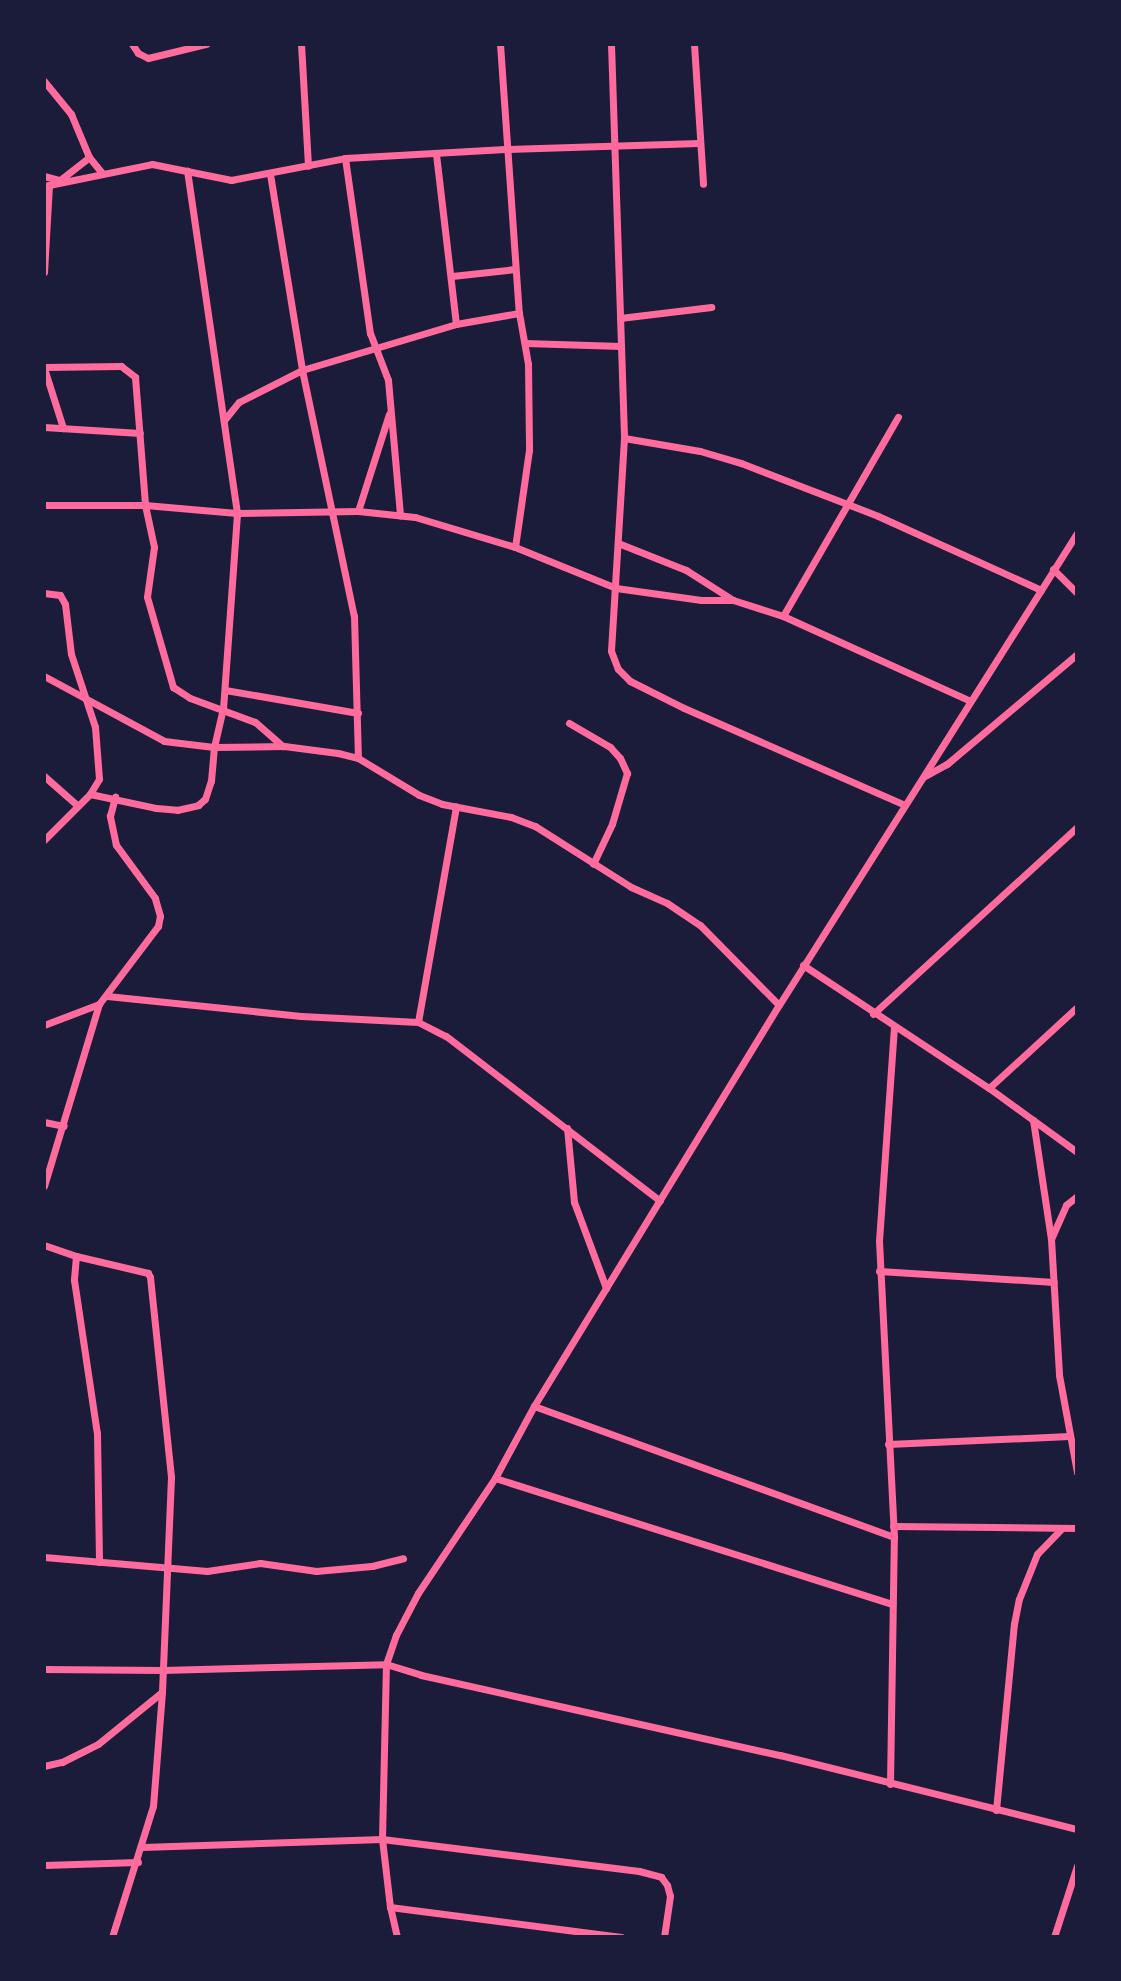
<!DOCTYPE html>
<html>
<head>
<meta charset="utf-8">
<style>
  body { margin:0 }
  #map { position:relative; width:1121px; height:1981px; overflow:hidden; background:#1b1b3a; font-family:Karla,sans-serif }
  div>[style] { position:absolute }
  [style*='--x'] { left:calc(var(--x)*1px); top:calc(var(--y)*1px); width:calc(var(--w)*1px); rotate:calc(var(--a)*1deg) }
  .minor>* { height:7px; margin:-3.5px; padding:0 3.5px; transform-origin:3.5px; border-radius:3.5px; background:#ff6b9d }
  span { translate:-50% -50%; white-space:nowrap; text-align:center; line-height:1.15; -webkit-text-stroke:6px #1b1b3a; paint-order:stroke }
  .frame { position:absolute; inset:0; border:46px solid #1b1b3a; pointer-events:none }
</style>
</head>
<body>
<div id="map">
  <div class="minor">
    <div style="--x:132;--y:44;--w:11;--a:56"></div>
    <div style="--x:138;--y:53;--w:11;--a:27"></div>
    <div style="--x:148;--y:58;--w:60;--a:-13.6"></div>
    <div style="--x:301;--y:44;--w:122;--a:86.7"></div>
    <div style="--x:500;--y:44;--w:270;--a:86"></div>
    <div style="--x:519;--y:313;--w:52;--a:80"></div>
    <div style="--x:528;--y:364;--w:86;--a:89.3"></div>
    <div style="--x:529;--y:450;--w:98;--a:98.2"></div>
    <div style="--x:611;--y:44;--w:394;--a:88.1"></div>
    <div style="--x:624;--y:438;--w:213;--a:93.5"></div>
    <div style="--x:611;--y:651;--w:19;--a:69"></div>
    <div style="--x:618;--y:669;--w:17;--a:45"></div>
    <div style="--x:630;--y:681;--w:60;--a:26.6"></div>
    <div style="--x:684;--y:708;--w:241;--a:23.7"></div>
    <div style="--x:694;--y:44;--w:140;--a:86.3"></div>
    <div style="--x:44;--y:81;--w:43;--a:50.7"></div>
    <div style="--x:71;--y:114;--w:47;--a:67.3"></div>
    <div style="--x:89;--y:157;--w:21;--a:51"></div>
    <div style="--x:436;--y:154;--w:171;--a:83.3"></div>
    <div style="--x:345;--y:158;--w:177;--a:81.9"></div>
    <div style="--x:370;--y:333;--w:50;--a:69"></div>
    <div style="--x:388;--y:380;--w:136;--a:84.9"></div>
    <div style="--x:270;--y:174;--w:199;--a:80.7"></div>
    <div style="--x:302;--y:370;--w:251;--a:78.1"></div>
    <div style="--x:354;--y:616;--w:142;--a:88.4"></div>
    <div style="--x:44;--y:176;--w:20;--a:15"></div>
    <div style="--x:60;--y:180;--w:37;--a:-38"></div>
    <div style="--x:44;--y:186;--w:110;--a:-11.5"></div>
    <div style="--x:152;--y:164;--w:81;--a:11.4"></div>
    <div style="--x:231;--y:180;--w:116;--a:-10.9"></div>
    <div style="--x:345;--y:158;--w:160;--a:-3.2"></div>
    <div style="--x:505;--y:149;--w:194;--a:-1.8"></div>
    <div style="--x:44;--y:272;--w:87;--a:-86.7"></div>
    <div style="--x:452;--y:276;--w:63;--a:-6.3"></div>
    <div style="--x:620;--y:318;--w:92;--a:-6.9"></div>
    <div style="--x:525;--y:343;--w:96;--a:1.8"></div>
    <div style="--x:44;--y:367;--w:77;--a:-0.7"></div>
    <div style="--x:121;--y:366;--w:18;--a:38"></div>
    <div style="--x:135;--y:377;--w:128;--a:85.5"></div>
    <div style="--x:145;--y:505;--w:43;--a:77.9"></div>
    <div style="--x:154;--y:547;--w:50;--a:98"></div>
    <div style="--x:147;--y:597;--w:94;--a:73.9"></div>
    <div style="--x:173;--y:687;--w:20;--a:33"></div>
    <div style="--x:190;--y:698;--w:69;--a:20.3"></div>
    <div style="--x:255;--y:722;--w:37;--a:41"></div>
    <div style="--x:44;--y:368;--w:63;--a:72.4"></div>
    <div style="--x:225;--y:419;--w:22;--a:-51"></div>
    <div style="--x:239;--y:402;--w:71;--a:-26.9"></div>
    <div style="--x:302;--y:370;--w:161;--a:-16.6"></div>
    <div style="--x:456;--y:324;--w:64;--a:-9.9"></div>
    <div style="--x:44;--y:427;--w:96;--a:3.6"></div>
    <div style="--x:624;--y:438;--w:77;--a:9.7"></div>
    <div style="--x:700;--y:451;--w:43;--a:16.3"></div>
    <div style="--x:741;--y:463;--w:147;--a:21.1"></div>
    <div style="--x:878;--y:516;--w:179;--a:24.4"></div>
    <div style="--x:44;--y:505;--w:101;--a:0"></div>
    <div style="--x:145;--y:505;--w:92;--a:5"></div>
    <div style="--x:237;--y:513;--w:121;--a:-0.9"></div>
    <div style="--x:358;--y:511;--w:57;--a:6"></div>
    <div style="--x:415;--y:517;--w:104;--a:16.7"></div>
    <div style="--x:515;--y:547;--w:109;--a:22.1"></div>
    <div style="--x:616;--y:588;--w:86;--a:8"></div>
    <div style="--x:701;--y:600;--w:32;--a:0"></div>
    <div style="--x:358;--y:511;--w:102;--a:-72.3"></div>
    <div style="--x:618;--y:543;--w:73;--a:21.7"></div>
    <div style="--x:686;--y:570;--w:56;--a:32.6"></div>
    <div style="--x:733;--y:600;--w:52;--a:17.7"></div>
    <div style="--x:783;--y:616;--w:205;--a:24.4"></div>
    <div style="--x:1053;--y:569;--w:34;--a:45"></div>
    <div style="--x:44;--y:593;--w:16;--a:7"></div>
    <div style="--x:60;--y:595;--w:10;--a:61"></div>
    <div style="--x:65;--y:604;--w:50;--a:83.2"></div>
    <div style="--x:71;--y:654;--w:77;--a:71.8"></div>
    <div style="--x:95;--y:727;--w:52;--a:85.6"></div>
    <div style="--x:99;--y:779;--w:17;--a:121"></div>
    <div style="--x:783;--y:616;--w:230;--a:-60"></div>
    <div style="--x:44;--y:676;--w:136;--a:28.4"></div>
    <div style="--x:164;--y:741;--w:50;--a:6.8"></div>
    <div style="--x:214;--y:747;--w:70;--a:-0.8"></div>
    <div style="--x:284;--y:746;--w:54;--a:7.4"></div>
    <div style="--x:338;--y:753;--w:21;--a:14"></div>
    <div style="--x:358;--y:758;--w:71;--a:31.2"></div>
    <div style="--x:419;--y:795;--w:25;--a:21"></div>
    <div style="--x:442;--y:804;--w:70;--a:10.7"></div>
    <div style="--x:511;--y:817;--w:26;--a:21"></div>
    <div style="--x:535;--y:826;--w:114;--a:32.4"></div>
    <div style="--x:631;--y:887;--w:39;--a:24"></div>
    <div style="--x:667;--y:903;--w:40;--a:34"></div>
    <div style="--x:700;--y:925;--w:112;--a:45.4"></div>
    <div style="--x:225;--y:690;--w:135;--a:9.8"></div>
    <div style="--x:569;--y:723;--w:48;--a:30.3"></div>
    <div style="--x:610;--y:747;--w:15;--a:48"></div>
    <div style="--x:620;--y:758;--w:17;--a:65"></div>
    <div style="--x:627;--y:773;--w:53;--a:106.4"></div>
    <div style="--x:612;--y:824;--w:44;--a:115.4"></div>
    <div style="--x:44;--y:776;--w:44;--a:41.3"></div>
    <div style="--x:925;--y:776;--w:25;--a:-29"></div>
    <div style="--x:947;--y:764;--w:170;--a:-40.2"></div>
    <div style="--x:44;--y:840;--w:65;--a:-45"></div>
    <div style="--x:90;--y:794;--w:67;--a:12"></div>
    <div style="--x:156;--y:808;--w:21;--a:5"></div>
    <div style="--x:177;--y:810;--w:22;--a:-13"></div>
    <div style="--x:198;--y:805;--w:9;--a:-41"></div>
    <div style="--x:205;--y:799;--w:19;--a:-72"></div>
    <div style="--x:211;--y:781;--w:34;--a:-85"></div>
    <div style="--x:214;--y:747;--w:39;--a:-77"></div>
    <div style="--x:223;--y:709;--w:196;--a:-85.9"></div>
    <div style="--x:237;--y:513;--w:346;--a:-98.3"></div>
    <div style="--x:803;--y:965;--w:223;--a:33.5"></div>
    <div style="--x:989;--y:1088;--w:109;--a:36"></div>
    <div style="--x:107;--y:996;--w:195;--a:5.9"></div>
    <div style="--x:301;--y:1016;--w:117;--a:2.9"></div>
    <div style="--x:418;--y:1022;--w:31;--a:27"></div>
    <div style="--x:446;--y:1036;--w:270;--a:37.6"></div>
    <div style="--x:873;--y:1014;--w:277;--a:-42.5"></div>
    <div style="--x:418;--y:1022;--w:219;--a:-80"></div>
    <div style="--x:44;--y:1025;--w:59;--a:-20.9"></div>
    <div style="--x:99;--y:1004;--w:98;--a:-52.9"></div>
    <div style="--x:158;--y:926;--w:10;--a:-79"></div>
    <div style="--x:160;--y:916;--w:19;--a:-106"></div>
    <div style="--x:155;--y:898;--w:66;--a:-126.3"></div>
    <div style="--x:116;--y:845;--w:30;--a:-102"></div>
    <div style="--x:110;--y:816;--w:20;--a:-75"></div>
    <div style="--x:989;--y:1088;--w:120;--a:-42.6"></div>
    <div style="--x:1033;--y:1120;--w:120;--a:81.4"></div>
    <div style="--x:1051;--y:1239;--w:136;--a:86.6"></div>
    <div style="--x:1059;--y:1375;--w:99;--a:79.5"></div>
    <div style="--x:44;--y:1122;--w:20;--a:11"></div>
    <div style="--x:567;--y:1128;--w:74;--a:84.6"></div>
    <div style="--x:574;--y:1202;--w:92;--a:69.6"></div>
    <div style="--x:44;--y:1186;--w:190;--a:-73.2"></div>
    <div style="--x:1051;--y:1239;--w:37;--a:-66"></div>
    <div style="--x:1066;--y:1205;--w:14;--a:-39"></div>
    <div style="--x:44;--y:1245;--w:34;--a:19"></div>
    <div style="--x:76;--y:1256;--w:24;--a:95"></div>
    <div style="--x:74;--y:1280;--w:155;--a:81.5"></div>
    <div style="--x:97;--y:1433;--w:129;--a:89.1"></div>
    <div style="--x:76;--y:1256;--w:74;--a:13.3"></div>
    <div style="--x:148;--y:1273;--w:4;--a:63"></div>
    <div style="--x:150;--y:1277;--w:201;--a:84"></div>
    <div style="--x:171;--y:1477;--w:215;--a:92.4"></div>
    <div style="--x:162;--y:1692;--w:114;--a:94.5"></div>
    <div style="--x:153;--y:1806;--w:137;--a:107.4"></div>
    <div style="--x:879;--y:1271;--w:175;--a:3.6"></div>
    <div style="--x:534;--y:1406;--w:383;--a:20"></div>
    <div style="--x:888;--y:1444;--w:181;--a:-2.5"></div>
    <div style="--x:495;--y:1478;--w:417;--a:17.6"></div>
    <div style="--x:893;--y:1526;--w:184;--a:0.6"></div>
    <div style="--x:44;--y:1557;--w:164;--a:4.9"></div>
    <div style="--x:207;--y:1571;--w:54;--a:-8.6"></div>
    <div style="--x:260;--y:1563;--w:57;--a:8.1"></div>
    <div style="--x:316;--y:1571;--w:56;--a:-5.1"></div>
    <div style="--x:372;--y:1566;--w:32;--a:-14"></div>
    <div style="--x:44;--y:1669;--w:118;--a:0.5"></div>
    <div style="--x:162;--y:1670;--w:224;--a:-1.5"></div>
    <div style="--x:386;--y:1664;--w:31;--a:-71"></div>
    <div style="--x:396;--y:1635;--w:47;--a:-62.4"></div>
    <div style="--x:418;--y:1593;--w:138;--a:-56.2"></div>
    <div style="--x:495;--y:1478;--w:82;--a:-61.6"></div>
    <div style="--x:534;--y:1406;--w:470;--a:-58.6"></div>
    <div style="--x:779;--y:1005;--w:558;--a:-57.73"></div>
    <div style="--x:44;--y:1766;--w:18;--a:-13"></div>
    <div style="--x:62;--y:1762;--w:40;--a:-26.6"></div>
    <div style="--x:98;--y:1744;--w:82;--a:-39.1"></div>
    <div style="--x:890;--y:1784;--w:247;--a:-89.1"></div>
    <div style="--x:894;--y:1537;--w:296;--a:-92.9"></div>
    <div style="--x:879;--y:1241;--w:214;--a:-86"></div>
    <div style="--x:996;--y:1810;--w:187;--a:-84.5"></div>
    <div style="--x:1014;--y:1624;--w:25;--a:-79"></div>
    <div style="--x:1019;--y:1599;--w:48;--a:-68.2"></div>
    <div style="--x:1037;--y:1554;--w:36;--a:-46"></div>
    <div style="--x:142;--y:1847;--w:240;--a:-1.9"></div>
    <div style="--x:382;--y:1839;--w:259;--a:7.1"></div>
    <div style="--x:639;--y:1871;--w:23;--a:15"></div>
    <div style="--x:661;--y:1877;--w:10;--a:53"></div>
    <div style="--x:667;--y:1885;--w:11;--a:75"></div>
    <div style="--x:670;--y:1896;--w:41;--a:98.3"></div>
    <div style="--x:44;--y:1865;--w:94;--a:-1.8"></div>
    <div style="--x:390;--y:1907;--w:233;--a:7.4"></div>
    <div style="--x:397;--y:1937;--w:31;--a:-103"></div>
    <div style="--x:390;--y:1907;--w:68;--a:-96.7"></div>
    <div style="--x:382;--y:1839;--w:175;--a:-88.7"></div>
    <div style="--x:386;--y:1664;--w:37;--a:17"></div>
    <div style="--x:421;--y:1675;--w:368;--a:12.6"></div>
    <div style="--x:780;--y:1755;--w:306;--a:14"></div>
    <div style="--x:1054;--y:1937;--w:75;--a:-72.1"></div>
  </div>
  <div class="frame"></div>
</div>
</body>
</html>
